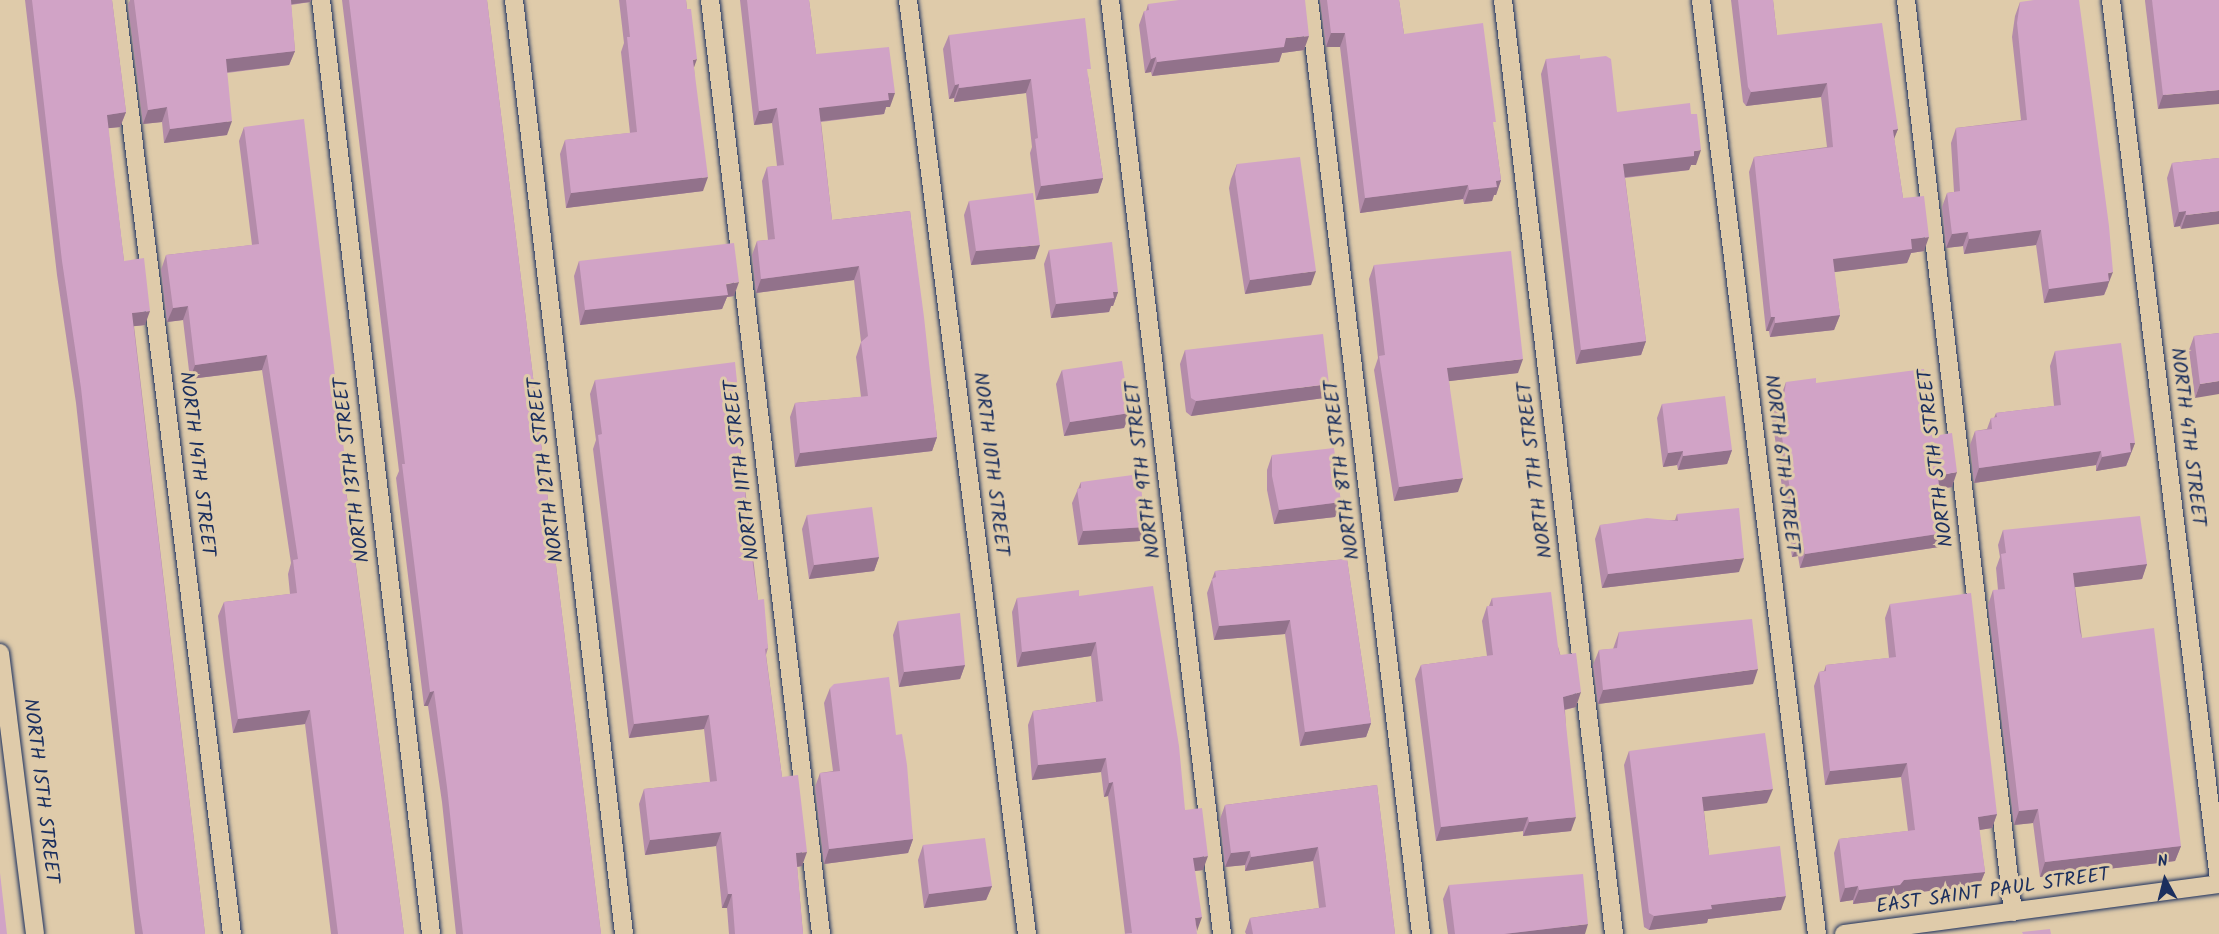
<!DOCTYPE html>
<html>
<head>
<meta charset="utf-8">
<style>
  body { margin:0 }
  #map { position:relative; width:2219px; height:934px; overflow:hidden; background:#dfcbaa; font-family:Kalam,sans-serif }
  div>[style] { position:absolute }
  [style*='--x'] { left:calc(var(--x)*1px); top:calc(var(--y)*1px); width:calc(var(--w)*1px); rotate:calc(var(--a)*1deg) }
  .roads { filter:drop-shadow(0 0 2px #1b2f5e) drop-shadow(0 0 2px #1b2f5e) }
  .service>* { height:18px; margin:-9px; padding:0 9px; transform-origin:9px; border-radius:9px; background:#dfcbaa }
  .wall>* { inset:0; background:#b48caa }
  .shaded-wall>* { inset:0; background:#92728b }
  .building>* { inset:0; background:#d1a3c6 }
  span { translate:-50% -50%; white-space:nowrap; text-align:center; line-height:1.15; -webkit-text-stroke:6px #dfcbaa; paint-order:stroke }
  .street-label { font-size:20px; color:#1b2f5e }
  .north { position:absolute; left:2135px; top:850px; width:60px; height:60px; -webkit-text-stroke:4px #dfcbaa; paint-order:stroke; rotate:353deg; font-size:16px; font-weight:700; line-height:24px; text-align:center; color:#1b2f5e }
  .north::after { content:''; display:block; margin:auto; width:21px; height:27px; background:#1b2f5e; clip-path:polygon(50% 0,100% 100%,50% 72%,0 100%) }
</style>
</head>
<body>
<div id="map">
  <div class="roads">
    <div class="service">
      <div style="--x:116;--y:0;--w:941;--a:82.92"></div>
      <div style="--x:321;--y:0;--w:940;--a:83.28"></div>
      <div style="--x:514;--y:0;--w:940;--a:83.28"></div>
      <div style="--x:710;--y:0;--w:941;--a:83.22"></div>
      <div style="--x:908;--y:0;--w:942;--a:82.74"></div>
      <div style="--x:1110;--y:0;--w:941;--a:83.16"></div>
      <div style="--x:1309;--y:0;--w:941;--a:83.16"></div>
      <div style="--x:1503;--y:0;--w:941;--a:83.22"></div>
      <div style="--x:1701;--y:0;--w:941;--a:82.92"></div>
      <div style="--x:1906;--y:0;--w:918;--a:83.31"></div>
      <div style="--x:2111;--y:0;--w:886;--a:83"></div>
      <div style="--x:0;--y:653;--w:283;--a:82.9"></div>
      <div style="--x:1844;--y:934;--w:378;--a:-7.6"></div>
    </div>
  </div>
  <div class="wall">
    <div style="clip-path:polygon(25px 0,112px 0,126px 112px,120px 127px,108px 128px,124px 261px,145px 325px,134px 326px,205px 934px,135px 934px,76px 403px,57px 275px)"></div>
    <div style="clip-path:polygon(130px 0,311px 0,310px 2px,291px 5px,295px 51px,289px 65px,227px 73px,227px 135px,164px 143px,162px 122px,143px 124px,128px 5px)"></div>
    <div style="clip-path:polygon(342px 0,487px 0,601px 934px,456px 934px,442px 802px,428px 706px,424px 706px,396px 478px,399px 471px)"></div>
    <div style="clip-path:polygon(619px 0,686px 0,694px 68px,703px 191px,566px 208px,560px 154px,565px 140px,630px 133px,621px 52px,624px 43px)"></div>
    <div style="clip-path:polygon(740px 0,809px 0,816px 54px,890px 107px,886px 107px,884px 114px,821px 122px,832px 220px,910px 211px,937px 437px,932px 451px,795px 467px,790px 417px,795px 403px,861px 397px,856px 357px,861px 342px,854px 280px,756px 293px,752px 255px,757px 241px,768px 240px,762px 181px,767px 167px,777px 166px,772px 123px,754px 125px)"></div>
    <div style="clip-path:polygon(1320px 0,1399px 0,1404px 34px,1494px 129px,1501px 180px,1496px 195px,1494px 195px,1492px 201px,1464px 204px,1463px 199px,1360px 213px,1340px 47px,1326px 47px)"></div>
    <div style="clip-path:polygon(1731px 0,1773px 0,1777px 35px,1898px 129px,1894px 138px,1903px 198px,1924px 251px,1911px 253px,1907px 263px,1834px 272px,1840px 315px,1834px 330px,1770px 337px,1769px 331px,1766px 331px,1749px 172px,1754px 157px,1827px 147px,1821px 97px,1746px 106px,1743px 102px)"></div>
    <div style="clip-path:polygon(2145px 0,2219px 0,2158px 109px,2145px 1px)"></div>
    <div style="clip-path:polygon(2020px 2px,2108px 286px,2104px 295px,2044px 303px,2036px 245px,1964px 254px,1963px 246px,1946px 248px,1942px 207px,1947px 193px,1954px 192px,1951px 143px,1956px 128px,2021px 120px,2012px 37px,2015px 16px)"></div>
    <div style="clip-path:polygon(1148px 4px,1304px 50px,1282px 53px,1279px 62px,1152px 76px,1151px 72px,1145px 73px,1139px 25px,1144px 11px,1146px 11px)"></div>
    <div style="clip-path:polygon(949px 35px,1088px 76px,1103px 178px,1098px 193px,1036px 200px,1030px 153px,1032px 147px,1026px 93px,954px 102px,954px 98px,949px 99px,943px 49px)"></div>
    <div style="clip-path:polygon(1546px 59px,1580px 59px,1617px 112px,1696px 165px,1691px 165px,1689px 170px,1625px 178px,1646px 341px,1641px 355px,1576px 364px,1541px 74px)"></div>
    <div style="clip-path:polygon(244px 127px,346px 467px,344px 474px,404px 934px,331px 934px,305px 724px,233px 733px,225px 672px,218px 616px,224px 602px,290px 594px,288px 574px,291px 563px,262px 370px,190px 379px,183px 320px,167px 322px,161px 270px,166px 255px,252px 245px,239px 141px)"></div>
    <div style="clip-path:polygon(2219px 158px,2181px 229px,2180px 226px,2174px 227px,2167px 178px,2172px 163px)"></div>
    <div style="clip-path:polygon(1237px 164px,1311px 285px,1245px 294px,1229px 188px,1231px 179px)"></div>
    <div style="clip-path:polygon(969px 201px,1035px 259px,971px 265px,964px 215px)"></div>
    <div style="clip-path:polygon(1049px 250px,1118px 292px,1113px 306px,1111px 306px,1109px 312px,1051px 318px,1044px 264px)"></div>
    <div style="clip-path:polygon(579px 261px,734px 296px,727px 297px,722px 309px,580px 325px,574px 276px)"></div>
    <div style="clip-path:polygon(1374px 265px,1518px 373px,1449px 381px,1458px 492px,1394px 501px,1374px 370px,1378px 358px,1369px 279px)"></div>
    <div style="clip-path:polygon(2219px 333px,2195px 398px,2189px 350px,2194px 336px)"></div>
    <div style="clip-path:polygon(1185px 350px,1324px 398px,1191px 416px,1186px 412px,1180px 364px)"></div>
    <div style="clip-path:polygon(2055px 351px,2135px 443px,2126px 466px,2096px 471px,2096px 465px,1974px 483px,1970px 445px,1975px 431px,1987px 429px,1991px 418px,1994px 418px,1996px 413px,2054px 406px,2050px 366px)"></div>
    <div style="clip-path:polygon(1062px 370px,1130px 413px,1124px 428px,1064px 436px,1056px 384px)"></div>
    <div style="clip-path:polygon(595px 380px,740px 411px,737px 419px,758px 600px,768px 648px,766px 655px,782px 777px,802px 866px,797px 867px,803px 934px,729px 934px,727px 908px,722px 908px,716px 846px,645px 855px,639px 804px,644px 789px,710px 782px,704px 729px,629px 738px,593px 449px,596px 440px,590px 394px)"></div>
    <div style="clip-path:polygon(1786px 382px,1816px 383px,1933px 436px,1952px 487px,1939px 489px,1939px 547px,1800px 568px,1798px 556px,1792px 557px,1771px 411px,1776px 397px,1781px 396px)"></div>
    <div style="clip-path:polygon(1662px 404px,1732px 450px,1727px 464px,1678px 470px,1677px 465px,1663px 467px,1657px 418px)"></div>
    <div style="clip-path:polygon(1272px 455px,1341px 502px,1335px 517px,1274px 524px,1267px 490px,1267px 470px)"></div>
    <div style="clip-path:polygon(1081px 482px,1145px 527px,1140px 541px,1078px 545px,1072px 503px)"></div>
    <div style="clip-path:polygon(1677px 514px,1739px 572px,1602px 588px,1595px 539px,1600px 525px,1675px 520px)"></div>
    <div style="clip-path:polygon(807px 515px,879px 557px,874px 571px,809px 579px,802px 529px)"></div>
    <div style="clip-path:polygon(2003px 530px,2147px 564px,2142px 579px,2075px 587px,2082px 638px,2181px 846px,2175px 861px,2040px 877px,2033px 823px,2014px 825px,1988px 605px,1993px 590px,1998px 590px,1996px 568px,2000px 557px,1998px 545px)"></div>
    <div style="clip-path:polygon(1347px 559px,1371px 723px,1366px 737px,1300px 746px,1285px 634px,1214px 640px,1207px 593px,1215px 571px)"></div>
    <div style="clip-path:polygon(1079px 596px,1185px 810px,1203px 870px,1195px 871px,1196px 931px,1125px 934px,1108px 796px,1104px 797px,1101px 772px,1032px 780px,1028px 725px,1033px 711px,1096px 702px,1091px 656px,1017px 667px,1012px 612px,1017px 598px)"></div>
    <div style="clip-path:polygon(1492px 598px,1558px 647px,1576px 707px,1565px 710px,1571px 831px,1523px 836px,1523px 831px,1436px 841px,1415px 679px,1421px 665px,1487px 656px,1482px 621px,1487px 606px,1489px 606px)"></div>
    <div style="clip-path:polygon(1890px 604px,1997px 814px,1992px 828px,1979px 830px,1985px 872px,1979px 886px,1899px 894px,1894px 899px,1853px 904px,1853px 900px,1840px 902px,1834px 853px,1839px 839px,1908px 831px,1901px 777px,1825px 785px,1814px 686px,1819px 672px,1824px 671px,1826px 665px,1889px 658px,1885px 618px)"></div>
    <div style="clip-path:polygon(898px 621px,965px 665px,960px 679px,899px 687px,893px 635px)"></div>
    <div style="clip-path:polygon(1619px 632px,1753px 684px,1598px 704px,1593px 665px,1599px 650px,1613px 649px)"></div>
    <div style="clip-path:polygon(830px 688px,896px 735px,913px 839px,908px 853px,824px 864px,815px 787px,820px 773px,833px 771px,824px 703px)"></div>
    <div style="clip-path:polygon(1629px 751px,1767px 803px,1704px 811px,1709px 855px,1781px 910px,1708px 919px,1707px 923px,1649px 930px,1644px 927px,1624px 765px)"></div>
    <div style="clip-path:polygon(1377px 785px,1395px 934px,1246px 934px,1245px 932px,1250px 918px,1319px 908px,1313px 861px,1245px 871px,1245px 865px,1225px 867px,1220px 819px,1225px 805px)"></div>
    <div style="clip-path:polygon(923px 845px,992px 886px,986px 900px,924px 908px,918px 860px)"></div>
    <div style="clip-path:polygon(1449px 885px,1585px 934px,1448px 934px,1443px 899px)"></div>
  </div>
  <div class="shaded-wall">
    <div style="clip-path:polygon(287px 0,311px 0,310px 2px,285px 5px)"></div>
    <div style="clip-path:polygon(1331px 33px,1345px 33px,1340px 47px,1326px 47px)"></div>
    <div style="clip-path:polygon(1309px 36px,1304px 50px,1282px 53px,1279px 62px,1152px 76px,1157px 62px,1286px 38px)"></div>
    <div style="clip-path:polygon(295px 51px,289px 65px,220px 73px,226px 59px)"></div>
    <div style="clip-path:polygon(1156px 57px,1151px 72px,1145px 73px,1151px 59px)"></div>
    <div style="clip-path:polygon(697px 59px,692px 73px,693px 60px)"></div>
    <div style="clip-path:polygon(1031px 79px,1026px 93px,954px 102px,959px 88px)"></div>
    <div style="clip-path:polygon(1827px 83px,1821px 97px,1746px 106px,1751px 92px)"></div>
    <div style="clip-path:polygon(959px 84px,954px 98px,949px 99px,955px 85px)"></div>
    <div style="clip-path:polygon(2219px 90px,2219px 104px,2158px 109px,2163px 95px)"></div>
    <div style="clip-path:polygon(888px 93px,895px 93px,890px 107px,886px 107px,884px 114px,814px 122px,819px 108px)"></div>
    <div style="clip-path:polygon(167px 107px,162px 122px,143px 124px,148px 110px)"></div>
    <div style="clip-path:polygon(777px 108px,772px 123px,754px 125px,759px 111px)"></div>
    <div style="clip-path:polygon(126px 112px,120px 127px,101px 129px,107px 115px)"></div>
    <div style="clip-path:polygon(232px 121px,227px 135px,164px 143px,170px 129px)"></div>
    <div style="clip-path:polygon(1898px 129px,1892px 144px,1893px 130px)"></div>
    <div style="clip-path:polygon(1701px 150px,1696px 165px,1691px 165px,1689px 170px,1618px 178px,1623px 164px)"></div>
    <div style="clip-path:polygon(708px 177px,703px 191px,566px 208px,571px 193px)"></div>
    <div style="clip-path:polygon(1103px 178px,1098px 193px,1036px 200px,1041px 186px)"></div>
    <div style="clip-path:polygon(1501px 180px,1496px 195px,1494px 195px,1492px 201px,1464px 204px,1469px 190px,1496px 181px)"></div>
    <div style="clip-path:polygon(1468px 185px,1463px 199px,1360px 213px,1365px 198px)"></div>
    <div style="clip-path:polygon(2186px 211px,2180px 226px,2174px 227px,2179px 212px)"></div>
    <div style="clip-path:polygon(2219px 211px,2219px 224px,2181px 229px,2186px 215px)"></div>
    <div style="clip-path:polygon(2041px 230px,2036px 245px,1964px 254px,1969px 239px)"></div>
    <div style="clip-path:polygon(1968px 232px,1963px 246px,1946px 248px,1952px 234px)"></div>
    <div style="clip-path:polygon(1929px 237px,1924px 251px,1911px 253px,1907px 263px,1827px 273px,1833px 259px,1911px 239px)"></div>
    <div style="clip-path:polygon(1040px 245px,1035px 259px,971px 265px,976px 251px)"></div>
    <div style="clip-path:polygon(859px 266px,854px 280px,756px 293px,761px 279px)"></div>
    <div style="clip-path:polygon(1316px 271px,1311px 285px,1245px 294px,1250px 280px)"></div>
    <div style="clip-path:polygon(2113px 272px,2104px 295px,2044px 303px,2049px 289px)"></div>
    <div style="clip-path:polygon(739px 282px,734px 296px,727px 297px,722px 309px,580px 325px,585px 310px)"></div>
    <div style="clip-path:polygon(1113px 292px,1118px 292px,1113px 306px,1111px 306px,1109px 312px,1051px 318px,1056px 304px)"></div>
    <div style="clip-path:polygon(188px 306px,183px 320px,167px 322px,173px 308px)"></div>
    <div style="clip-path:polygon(150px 311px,145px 325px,127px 327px,132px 313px)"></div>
    <div style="clip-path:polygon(1840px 315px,1834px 330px,1770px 337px,1775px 323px)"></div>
    <div style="clip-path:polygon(1771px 317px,1775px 317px,1769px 331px,1766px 331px)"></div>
    <div style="clip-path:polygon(1646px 341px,1641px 355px,1576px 364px,1581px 350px)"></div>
    <div style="clip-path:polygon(267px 355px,262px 370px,190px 379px,195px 365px)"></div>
    <div style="clip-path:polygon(1523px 359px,1518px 373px,1442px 382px,1447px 368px)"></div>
    <div style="clip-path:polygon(2219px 381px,2219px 394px,2195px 398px,2200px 384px)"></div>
    <div style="clip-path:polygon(1329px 384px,1324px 398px,1191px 416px,1196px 401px)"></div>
    <div style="clip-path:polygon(1130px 413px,1124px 428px,1064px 436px,1070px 422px)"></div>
    <div style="clip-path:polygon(937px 437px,932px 451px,795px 467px,800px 453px)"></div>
    <div style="clip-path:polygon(2130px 443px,2135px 443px,2126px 466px,2096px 471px,2102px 457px)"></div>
    <div style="clip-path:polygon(1732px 450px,1727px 464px,1678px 470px,1683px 456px)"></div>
    <div style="clip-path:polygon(1683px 451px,1677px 465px,1663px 467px,1668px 453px)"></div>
    <div style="clip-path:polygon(2101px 451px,2096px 465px,1974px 483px,1979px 468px)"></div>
    <div style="clip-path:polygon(1957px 472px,1952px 487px,1932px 490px,1938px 476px)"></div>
    <div style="clip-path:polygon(1463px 478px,1458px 492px,1394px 501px,1399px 487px)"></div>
    <div style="clip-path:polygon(1341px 502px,1335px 517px,1274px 524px,1279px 510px)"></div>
    <div style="clip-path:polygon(1145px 527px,1140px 541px,1078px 545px,1083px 531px)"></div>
    <div style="clip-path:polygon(1944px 533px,1939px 547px,1800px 568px,1805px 554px)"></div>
    <div style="clip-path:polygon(1803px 542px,1798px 556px,1792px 557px,1798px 543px)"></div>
    <div style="clip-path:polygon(879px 557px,874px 571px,809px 579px,814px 565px)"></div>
    <div style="clip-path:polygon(1744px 558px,1739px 572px,1602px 588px,1608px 574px)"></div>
    <div style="clip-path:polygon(2147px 564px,2142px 579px,2068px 588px,2073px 573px)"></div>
    <div style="clip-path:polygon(1290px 620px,1285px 634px,1214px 640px,1219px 626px)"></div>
    <div style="clip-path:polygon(1096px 642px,1091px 656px,1017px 667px,1022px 652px)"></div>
    <div style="clip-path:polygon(965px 665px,960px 679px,899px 687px,904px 672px)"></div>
    <div style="clip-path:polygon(1758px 669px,1753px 684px,1598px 704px,1603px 690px)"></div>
    <div style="clip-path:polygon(434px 691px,428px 706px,424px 706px,430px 692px)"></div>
    <div style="clip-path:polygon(1581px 692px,1576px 707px,1558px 711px,1563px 697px)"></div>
    <div style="clip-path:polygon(310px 710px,305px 724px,233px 733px,238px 719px)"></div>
    <div style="clip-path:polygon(709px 715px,704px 729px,629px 738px,634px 724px)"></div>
    <div style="clip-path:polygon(1371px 723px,1366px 737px,1300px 746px,1305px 732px)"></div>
    <div style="clip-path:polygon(1106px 758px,1101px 772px,1032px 780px,1038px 765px)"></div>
    <div style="clip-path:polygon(1907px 763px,1901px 777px,1825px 785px,1830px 771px)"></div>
    <div style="clip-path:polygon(1113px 782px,1108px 796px,1104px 797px,1109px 783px)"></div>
    <div style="clip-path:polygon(1773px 789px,1767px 803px,1697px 812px,1702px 797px)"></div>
    <div style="clip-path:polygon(2038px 809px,2033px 823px,2014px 825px,2019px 811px)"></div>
    <div style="clip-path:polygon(1997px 814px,1992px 828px,1973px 831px,1978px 817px)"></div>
    <div style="clip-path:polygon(1528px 817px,1523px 831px,1436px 841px,1441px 827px)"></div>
    <div style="clip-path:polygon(1576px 817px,1571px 831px,1523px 836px,1529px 822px)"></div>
    <div style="clip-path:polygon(721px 832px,716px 846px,645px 855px,650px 840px)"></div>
    <div style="clip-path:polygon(913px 839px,908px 853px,824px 864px,829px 849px)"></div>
    <div style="clip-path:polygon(2181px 846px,2175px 861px,2040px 877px,2045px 862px)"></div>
    <div style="clip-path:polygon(1318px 847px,1313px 861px,1245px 871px,1251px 857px)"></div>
    <div style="clip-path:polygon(1250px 851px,1245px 865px,1225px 867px,1231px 853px)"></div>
    <div style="clip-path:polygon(807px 852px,802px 866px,790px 868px,796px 853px)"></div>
    <div style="clip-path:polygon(1208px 856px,1203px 870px,1187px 872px,1193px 858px)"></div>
    <div style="clip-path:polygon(1985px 872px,1979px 886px,1899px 894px,1894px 899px,1853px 904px,1859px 890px,1904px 880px)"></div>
    <div style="clip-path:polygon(992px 886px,986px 900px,924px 908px,929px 894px)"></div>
    <div style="clip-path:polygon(1858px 886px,1853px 900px,1840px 902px,1845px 888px)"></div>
    <div style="clip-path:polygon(728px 894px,732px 894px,727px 908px,722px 908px)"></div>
    <div style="clip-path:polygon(1786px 896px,1781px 910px,1708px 919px,1707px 923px,1649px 930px,1654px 916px,1711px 905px)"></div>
    <div style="clip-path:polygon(1202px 917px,1197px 931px,1195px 918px)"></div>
    <div style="clip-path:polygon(1588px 924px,1585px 934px,1504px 934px)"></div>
  </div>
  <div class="building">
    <div style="clip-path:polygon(32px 0,112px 0,126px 112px,107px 115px,124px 261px,144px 258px,150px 311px,132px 313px,205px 934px,143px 934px,139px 909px,81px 388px,62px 261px)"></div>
    <div style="clip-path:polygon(134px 0,291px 0,295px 51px,226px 59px,232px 121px,170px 129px,167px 107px,148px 110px)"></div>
    <div style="clip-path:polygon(349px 0,487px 0,601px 934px,463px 934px,447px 787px,434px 691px,430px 692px,402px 464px,405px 464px)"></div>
    <div style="clip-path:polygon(626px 0,686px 0,687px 9px,691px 9px,697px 59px,693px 60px,708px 177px,571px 193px,565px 140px,637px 132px,627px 37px,630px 37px)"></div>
    <div style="clip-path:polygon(747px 0,809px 0,816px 54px,889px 47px,895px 93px,888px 93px,889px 100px,819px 108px,832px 220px,910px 211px,924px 317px,937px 437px,800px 453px,795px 403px,868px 396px,861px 342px,868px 336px,859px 266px,761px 279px,757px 241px,775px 239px,767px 167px,784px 165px,777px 108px,759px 111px)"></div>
    <div style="clip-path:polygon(1179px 0,1305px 0,1309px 36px,1286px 38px,1284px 47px,1157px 62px,1156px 57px,1151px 59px,1144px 11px,1149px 10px,1148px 4px)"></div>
    <div style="clip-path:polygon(1327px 0,1399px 0,1404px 34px,1483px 23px,1496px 122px,1493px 122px,1501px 180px,1496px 181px,1497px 187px,1469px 190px,1468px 185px,1365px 198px,1345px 33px,1331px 33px)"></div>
    <div style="clip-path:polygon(1738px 0,1773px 0,1777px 35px,1882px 23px,1898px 129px,1893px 130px,1903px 198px,1924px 196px,1929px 237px,1911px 239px,1912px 249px,1833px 259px,1840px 315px,1775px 323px,1775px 317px,1771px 317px,1754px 157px,1833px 147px,1827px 83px,1751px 92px,1748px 87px)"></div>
    <div style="clip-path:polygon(2034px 0,2079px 0,2109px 226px,2113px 272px,2108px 273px,2109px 281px,2049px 289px,2041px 230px,1969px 239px,1968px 232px,1952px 234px,1947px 193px,1960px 191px,1956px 128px,2027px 120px,2017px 23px,2020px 2px)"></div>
    <div style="clip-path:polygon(2152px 0,2219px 0,2219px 90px,2163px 95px)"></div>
    <div style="clip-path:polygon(1085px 18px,1091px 69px,1087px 69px,1103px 178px,1041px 186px,1035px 139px,1038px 138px,1031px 79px,959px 88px,959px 84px,955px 85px,949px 35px)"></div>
    <div style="clip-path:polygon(1580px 55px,1580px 59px,1606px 56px,1611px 59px,1617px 112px,1690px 103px,1691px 114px,1697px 114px,1701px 150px,1694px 151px,1694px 156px,1623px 164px,1646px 341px,1581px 350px,1546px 59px)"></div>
    <div style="clip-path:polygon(304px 119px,346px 467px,343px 468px,404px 934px,338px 934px,310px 710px,238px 719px,230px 658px,224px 602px,297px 593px,293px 560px,298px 559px,267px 355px,195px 365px,188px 306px,173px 308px,166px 255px,259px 244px,244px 127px)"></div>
    <div style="clip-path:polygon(1300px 157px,1316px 271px,1250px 280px,1235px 174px,1237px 164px)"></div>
    <div style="clip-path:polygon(2219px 158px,2219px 211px,2186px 215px,2186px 211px,2179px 212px,2172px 163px)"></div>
    <div style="clip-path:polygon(1033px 193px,1040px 245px,976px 251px,969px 201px)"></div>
    <div style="clip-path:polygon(1112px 242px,1118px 292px,1113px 292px,1114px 298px,1056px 304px,1049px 250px)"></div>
    <div style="clip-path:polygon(734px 243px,739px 282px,726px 284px,728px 295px,585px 310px,579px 261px)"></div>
    <div style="clip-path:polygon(1511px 251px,1523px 359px,1447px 368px,1463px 478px,1399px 487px,1379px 356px,1385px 355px,1374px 265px)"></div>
    <div style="clip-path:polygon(2219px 333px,2219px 381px,2200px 384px,2194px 336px)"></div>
    <div style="clip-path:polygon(1323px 334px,1329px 384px,1196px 401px,1191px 398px,1185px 350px)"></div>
    <div style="clip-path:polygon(2121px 343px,2135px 443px,2130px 443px,2131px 452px,2102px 457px,2101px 451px,1979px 468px,1975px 431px,1992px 429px,1991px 418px,1997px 417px,1996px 413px,2061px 405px,2055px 351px)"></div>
    <div style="clip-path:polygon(1122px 361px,1130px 413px,1070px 422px,1062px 370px)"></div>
    <div style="clip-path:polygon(735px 362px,740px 411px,736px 411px,753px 565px,758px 600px,764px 599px,768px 648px,765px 649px,782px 777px,798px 775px,807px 852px,796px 853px,803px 934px,735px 934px,732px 894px,728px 894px,721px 832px,650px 840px,644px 789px,717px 781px,709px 715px,634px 724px,598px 435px,602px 434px,595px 380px)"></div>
    <div style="clip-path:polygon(1924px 369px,1933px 436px,1952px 433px,1957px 472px,1938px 476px,1944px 533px,1805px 554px,1803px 542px,1798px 543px,1776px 397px,1784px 396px,1786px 382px,1816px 378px,1816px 383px)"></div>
    <div style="clip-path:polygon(1725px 396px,1732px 450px,1683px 456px,1683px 451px,1668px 453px,1662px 404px)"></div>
    <div style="clip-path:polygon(1334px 448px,1341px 502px,1279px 510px,1272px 476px,1272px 455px)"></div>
    <div style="clip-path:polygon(1140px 474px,1145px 527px,1083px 531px,1077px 489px,1081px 488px,1081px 482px)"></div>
    <div style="clip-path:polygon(872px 507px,879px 557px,814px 565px,807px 515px)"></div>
    <div style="clip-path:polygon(1739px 508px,1744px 558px,1608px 574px,1600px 525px,1647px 518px,1678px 521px,1677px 514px)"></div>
    <div style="clip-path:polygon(2140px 516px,2147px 564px,2073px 573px,2080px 632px,2082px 638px,2154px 628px,2181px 846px,2045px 862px,2038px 809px,2019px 811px,1993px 590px,2005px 589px,2001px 554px,2006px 553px,2003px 530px)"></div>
    <div style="clip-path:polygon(1347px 559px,1371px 723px,1305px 732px,1290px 620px,1219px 626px,1212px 579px,1216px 577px,1215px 571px)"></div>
    <div style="clip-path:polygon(1153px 586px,1179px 746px,1185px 810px,1202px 808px,1208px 856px,1193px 858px,1202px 917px,1195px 918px,1197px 934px,1122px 934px,1132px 933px,1113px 782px,1109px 783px,1106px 758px,1038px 765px,1033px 711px,1103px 701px,1096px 642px,1022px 652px,1017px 598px,1079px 590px,1079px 596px)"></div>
    <div style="clip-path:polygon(1551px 592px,1558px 647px,1560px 655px,1576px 653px,1581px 692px,1563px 697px,1576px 817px,1529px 822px,1528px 817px,1441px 827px,1421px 665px,1493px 655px,1487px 606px,1493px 606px,1492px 598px)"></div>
    <div style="clip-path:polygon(1971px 593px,1997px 814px,1978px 817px,1985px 872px,1904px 880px,1900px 885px,1859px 890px,1858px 886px,1845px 888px,1839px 839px,1915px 830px,1907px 763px,1830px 771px,1819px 672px,1826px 671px,1826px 665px,1896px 657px,1890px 604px)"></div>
    <div style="clip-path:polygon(960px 613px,965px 665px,904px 672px,898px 621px)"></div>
    <div style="clip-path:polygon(1752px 619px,1758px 669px,1603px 690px,1599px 650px,1617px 648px,1619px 632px)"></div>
    <div style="clip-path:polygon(889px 677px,896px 735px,902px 734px,907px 765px,913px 839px,829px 849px,820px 773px,840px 771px,830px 688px,834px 684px)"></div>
    <div style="clip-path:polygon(1765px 733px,1773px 789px,1702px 797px,1709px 855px,1780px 846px,1786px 896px,1711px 905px,1712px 909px,1654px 916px,1649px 913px,1629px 751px)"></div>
    <div style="clip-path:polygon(1377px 785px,1395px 934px,1253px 934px,1250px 918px,1326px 907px,1318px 847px,1251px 857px,1250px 851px,1231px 853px,1225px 805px)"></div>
    <div style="clip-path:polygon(985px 838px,992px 886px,929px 894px,923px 845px)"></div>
    <div style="clip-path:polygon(0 873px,7px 934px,0 934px)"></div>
    <div style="clip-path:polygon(1583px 874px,1588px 924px,1504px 934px,1455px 934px,1449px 885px)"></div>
    <div style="clip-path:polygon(2050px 929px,2051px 934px,2023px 934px,2022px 932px)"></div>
  </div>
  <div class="street-label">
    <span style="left:2187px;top:437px;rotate:83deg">NORTH 4TH STREET</span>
    <span style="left:1937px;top:458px;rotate:-97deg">NORTH 5TH STREET</span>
    <span style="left:196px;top:464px;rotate:83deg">NORTH 14TH STREET</span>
    <span style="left:990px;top:464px;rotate:83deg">NORTH 10TH STREET</span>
    <span style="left:1781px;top:464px;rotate:83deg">NORTH 6TH STREET</span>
    <span style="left:353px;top:470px;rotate:-97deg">NORTH 13TH STREET</span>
    <span style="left:547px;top:470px;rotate:-97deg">NORTH 12TH STREET</span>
    <span style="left:743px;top:470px;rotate:-97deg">NORTH 11TH STREET</span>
    <span style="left:1144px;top:470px;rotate:-97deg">NORTH 9TH STREET</span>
    <span style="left:1343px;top:470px;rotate:-97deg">NORTH 8TH STREET</span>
    <span style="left:1536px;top:470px;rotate:-97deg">NORTH 7TH STREET</span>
    <span style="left:40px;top:791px;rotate:83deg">NORTH 15TH STREET</span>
    <span style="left:1993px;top:892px;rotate:-8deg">EAST SAINT PAUL STREET</span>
  </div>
  <div class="north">N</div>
</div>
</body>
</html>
